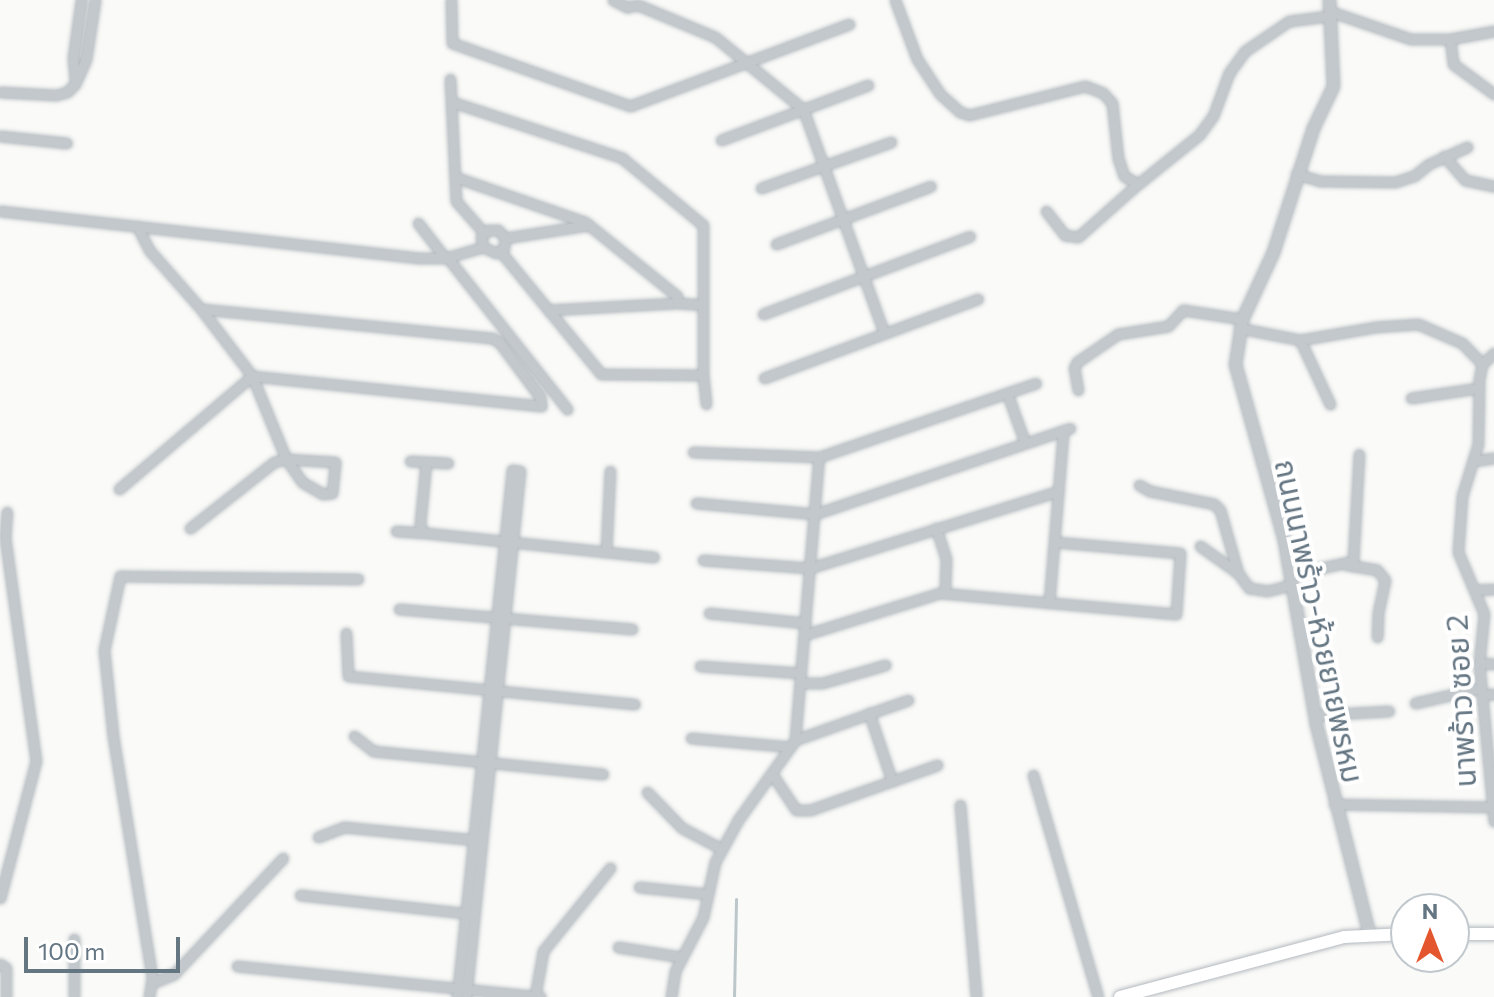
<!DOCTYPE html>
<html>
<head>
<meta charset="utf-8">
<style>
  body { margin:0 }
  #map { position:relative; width:1494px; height:997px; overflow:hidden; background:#fafaf8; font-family:Commissioner,"Noto Sans Thai",sans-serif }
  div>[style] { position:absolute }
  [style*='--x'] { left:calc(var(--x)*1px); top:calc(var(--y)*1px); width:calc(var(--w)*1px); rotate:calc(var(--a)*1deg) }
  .stream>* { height:3px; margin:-1.5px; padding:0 1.5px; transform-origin:1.5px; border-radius:1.5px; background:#bbc7cb }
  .roads { filter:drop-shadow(0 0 2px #b3babf) drop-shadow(0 0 2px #b3babf) }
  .minor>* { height:9px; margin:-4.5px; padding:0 4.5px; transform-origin:4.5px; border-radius:4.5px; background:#c3c8cc }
  .tertiary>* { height:11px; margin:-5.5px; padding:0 5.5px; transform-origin:5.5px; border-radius:5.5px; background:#c3c8cc }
  .secondary>* { height:12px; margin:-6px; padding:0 6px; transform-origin:6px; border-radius:6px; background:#fff }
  span { translate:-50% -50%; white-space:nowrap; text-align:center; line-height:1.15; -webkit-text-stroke:8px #fff; paint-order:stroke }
  .street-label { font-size:30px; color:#657683 }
  .north { position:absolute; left:1390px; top:893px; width:80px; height:80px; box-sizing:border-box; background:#fff; border:2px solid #c1c8cd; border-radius:50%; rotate:0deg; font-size:22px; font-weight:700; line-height:32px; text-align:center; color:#657683 }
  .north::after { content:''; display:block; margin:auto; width:28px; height:36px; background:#e4572e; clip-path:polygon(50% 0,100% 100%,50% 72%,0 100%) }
  .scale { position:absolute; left:24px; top:937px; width:156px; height:36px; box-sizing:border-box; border:4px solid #657683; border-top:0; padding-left:10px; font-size:24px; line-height:28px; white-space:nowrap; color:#657683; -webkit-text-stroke:6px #fff; paint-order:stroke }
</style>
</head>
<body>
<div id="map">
  <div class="stream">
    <div style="--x:734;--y:997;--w:98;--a:-88.8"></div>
  </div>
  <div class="roads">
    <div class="minor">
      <div style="--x:451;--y:0;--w:43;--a:88.7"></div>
      <div style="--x:452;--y:43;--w:189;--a:19.5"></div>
      <div style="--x:630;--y:106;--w:234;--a:-20.5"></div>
      <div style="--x:613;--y:0;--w:16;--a:27"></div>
      <div style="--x:627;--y:7;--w:11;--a:-10"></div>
      <div style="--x:638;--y:5;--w:83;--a:22.6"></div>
      <div style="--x:715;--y:37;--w:114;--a:39.3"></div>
      <div style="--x:803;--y:109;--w:238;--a:70.1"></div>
      <div style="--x:895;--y:0;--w:63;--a:69.6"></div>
      <div style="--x:917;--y:59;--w:42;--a:56.7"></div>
      <div style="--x:940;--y:94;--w:27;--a:42"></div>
      <div style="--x:960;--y:112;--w:9;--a:18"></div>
      <div style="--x:969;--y:115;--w:120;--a:-14"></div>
      <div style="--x:1085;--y:86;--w:19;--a:21"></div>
      <div style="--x:1103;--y:93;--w:13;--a:48"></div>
      <div style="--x:1112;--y:103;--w:55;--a:83.8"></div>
      <div style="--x:1118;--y:158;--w:19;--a:72"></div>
      <div style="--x:1124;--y:176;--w:16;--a:30"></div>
      <div style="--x:1138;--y:184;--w:78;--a:-38.8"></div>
      <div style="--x:1199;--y:135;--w:24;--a:-54"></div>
      <div style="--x:1213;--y:116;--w:46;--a:-69.6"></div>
      <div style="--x:1229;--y:73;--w:27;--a:-54"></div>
      <div style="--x:1245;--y:51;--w:53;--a:-34.3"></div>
      <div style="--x:1289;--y:21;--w:40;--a:-7.1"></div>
      <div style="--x:1329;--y:11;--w:87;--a:18.9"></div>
      <div style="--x:1411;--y:39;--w:39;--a:0"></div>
      <div style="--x:1450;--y:39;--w:45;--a:-10.3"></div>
      <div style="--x:1450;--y:39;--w:25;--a:83"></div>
      <div style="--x:1453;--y:64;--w:51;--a:36.2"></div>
      <div style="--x:450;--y:79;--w:122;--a:87.2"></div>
      <div style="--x:456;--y:201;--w:43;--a:48.8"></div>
      <div style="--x:75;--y:80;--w:22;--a:-95"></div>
      <div style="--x:73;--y:58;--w:59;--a:-82.1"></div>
      <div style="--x:0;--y:92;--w:56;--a:3.1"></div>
      <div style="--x:56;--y:95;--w:11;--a:-15"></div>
      <div style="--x:67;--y:92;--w:11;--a:-45"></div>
      <div style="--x:75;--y:84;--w:27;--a:-66"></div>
      <div style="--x:86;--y:59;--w:60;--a:-81.3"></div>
      <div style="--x:452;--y:102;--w:179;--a:18.2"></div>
      <div style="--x:622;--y:158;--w:105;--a:39.6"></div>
      <div style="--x:703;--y:225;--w:150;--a:90"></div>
      <div style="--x:0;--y:136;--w:67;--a:6"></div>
      <div style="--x:721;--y:140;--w:157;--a:-20.5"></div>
      <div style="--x:1444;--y:156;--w:32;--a:49"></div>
      <div style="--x:1465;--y:180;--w:30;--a:12"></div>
      <div style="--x:1296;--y:174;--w:26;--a:16"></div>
      <div style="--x:1321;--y:181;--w:74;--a:0.8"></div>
      <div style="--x:1395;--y:182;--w:20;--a:-18"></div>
      <div style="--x:1414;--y:176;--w:19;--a:-39"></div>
      <div style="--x:1429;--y:164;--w:42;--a:-24.1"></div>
      <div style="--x:455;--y:177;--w:138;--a:19.1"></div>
      <div style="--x:585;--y:222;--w:118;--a:38.8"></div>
      <div style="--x:677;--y:296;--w:7;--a:90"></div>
      <div style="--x:677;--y:303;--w:26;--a:4"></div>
      <div style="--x:761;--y:188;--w:138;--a:-19.5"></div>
      <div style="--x:0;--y:211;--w:424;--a:6.4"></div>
      <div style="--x:421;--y:258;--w:24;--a:0"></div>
      <div style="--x:445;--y:258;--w:40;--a:-16"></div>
      <div style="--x:483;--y:247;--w:14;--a:25"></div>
      <div style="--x:496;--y:253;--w:9;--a:-32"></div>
      <div style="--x:504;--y:248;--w:10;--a:-84"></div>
      <div style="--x:505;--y:238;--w:11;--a:-131"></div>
      <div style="--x:498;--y:230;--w:10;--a:180"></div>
      <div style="--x:488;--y:230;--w:10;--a:135"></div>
      <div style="--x:481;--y:237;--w:10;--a:79"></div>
      <div style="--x:1046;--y:211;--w:31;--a:52"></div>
      <div style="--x:1065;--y:235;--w:13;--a:9"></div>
      <div style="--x:1078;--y:237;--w:80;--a:-41.5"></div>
      <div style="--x:418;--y:223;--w:44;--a:52.4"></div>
      <div style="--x:137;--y:226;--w:28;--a:63"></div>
      <div style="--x:150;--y:251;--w:77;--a:48.7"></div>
      <div style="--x:201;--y:309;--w:84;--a:52.7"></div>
      <div style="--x:252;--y:376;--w:90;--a:67.7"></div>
      <div style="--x:286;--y:459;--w:28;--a:55"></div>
      <div style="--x:302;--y:482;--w:24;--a:30"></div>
      <div style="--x:323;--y:494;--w:9;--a:-6"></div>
      <div style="--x:332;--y:493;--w:31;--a:-84"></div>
      <div style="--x:335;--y:462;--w:49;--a:-176.5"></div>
      <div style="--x:286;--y:459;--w:12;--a:166"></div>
      <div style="--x:274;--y:462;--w:107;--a:141.8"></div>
      <div style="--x:505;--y:238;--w:85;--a:-8.8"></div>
      <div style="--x:776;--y:244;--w:165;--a:-20.5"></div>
      <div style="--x:500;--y:251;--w:159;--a:50.6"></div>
      <div style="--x:601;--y:374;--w:102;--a:0.6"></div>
      <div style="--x:703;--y:375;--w:29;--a:84"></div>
      <div style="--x:447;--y:257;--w:194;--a:51.7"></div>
      <div style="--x:548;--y:310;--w:129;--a:-3.1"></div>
      <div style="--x:763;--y:314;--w:221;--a:-20.6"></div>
      <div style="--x:1239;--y:328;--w:62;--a:11.1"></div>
      <div style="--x:1300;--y:340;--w:76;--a:-9.8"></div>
      <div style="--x:1375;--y:327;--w:43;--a:-4"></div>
      <div style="--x:1418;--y:324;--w:48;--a:23.4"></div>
      <div style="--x:1462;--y:343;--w:29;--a:46"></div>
      <div style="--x:1300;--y:340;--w:71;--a:64.9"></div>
      <div style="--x:1494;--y:353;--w:16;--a:137"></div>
      <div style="--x:1482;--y:364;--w:15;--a:101"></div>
      <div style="--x:1479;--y:379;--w:65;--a:90.9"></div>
      <div style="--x:1478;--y:444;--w:54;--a:107.1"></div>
      <div style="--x:1462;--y:496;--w:56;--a:94.1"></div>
      <div style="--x:1458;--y:552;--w:67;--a:67.2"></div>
      <div style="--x:1484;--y:614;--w:49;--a:95.8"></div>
      <div style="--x:1479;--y:663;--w:159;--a:84.6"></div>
      <div style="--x:764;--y:378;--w:228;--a:-20.3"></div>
      <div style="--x:1078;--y:390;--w:22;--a:-100"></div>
      <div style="--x:1074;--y:368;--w:7;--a:-63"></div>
      <div style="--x:1077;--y:362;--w:50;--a:-34.3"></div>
      <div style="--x:1118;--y:334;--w:51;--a:-9.1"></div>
      <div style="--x:1168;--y:326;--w:22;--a:-47"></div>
      <div style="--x:1183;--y:310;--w:60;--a:8.7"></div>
      <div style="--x:1007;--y:393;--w:53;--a:70.2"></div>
      <div style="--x:1411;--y:398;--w:68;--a:-8.5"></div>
      <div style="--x:693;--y:452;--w:126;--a:2.3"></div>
      <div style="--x:819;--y:457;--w:229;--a:-18.8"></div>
      <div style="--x:410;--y:461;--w:38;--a:3"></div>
      <div style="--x:1473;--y:461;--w:21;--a:-8"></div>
      <div style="--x:426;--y:462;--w:61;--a:95.6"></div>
      <div style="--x:420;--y:523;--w:6;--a:81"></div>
      <div style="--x:421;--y:529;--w:6;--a:39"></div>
      <div style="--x:426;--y:533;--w:229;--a:6"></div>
      <div style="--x:1139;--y:485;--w:13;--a:29"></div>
      <div style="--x:1150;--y:491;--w:65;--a:11.5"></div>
      <div style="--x:1214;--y:504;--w:8;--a:45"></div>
      <div style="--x:1220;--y:510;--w:66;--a:74.1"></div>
      <div style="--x:119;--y:489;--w:175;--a:-40.4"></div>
      <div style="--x:252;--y:376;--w:291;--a:5.9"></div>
      <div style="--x:541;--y:406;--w:9;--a:-96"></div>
      <div style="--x:540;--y:397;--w:69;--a:-126.7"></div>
      <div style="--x:499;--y:342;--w:8;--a:-150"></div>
      <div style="--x:492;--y:338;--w:292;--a:-174.3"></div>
      <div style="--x:696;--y:503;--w:120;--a:5.3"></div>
      <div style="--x:815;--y:514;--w:269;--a:-18.6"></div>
      <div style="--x:936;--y:528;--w:33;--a:72"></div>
      <div style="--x:946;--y:559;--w:34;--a:92"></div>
      <div style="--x:396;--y:531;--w:29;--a:4"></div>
      <div style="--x:1200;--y:546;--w:47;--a:35.4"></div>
      <div style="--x:1238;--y:573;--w:19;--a:54"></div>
      <div style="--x:1249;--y:588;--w:18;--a:9"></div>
      <div style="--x:1267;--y:591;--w:25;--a:-14"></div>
      <div style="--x:606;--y:552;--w:81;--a:-87.2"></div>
      <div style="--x:703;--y:560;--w:107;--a:4.3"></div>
      <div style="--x:810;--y:568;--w:260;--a:-17.2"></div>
      <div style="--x:1347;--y:565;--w:30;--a:9"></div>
      <div style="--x:1377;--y:570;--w:13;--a:51"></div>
      <div style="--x:1385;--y:580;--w:34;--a:102"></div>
      <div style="--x:1378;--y:613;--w:24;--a:92"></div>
      <div style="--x:1289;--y:575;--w:66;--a:-12.3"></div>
      <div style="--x:1353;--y:561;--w:107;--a:-86.8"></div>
      <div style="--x:1476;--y:590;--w:18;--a:-3"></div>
      <div style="--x:1049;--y:603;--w:173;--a:-85.3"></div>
      <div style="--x:399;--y:609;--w:234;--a:4.9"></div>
      <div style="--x:709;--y:613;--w:97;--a:5.9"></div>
      <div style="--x:346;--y:633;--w:43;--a:87.3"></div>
      <div style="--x:348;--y:676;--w:288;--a:5.6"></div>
      <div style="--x:804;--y:635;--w:142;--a:-17.2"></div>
      <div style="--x:940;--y:593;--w:237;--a:5.1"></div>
      <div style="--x:1176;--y:614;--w:61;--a:-86.2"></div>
      <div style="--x:1180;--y:553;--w:125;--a:-175"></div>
      <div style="--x:1479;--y:663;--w:15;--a:4"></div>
      <div style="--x:700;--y:666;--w:101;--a:4"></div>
      <div style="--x:800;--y:683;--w:22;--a:0"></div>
      <div style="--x:822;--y:683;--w:66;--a:-15.9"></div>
      <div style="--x:1482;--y:695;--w:12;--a:-5"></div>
      <div style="--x:1415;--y:703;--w:68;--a:-12.8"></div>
      <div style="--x:869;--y:713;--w:72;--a:71.3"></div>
      <div style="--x:1315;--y:715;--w:74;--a:-3.1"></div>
      <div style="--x:354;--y:736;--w:24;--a:38"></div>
      <div style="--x:373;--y:751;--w:231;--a:5.7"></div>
      <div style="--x:691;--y:738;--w:100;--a:5.1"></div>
      <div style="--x:795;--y:740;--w:120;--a:-19.5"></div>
      <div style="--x:772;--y:774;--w:43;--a:56.3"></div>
      <div style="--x:796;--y:810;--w:14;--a:0"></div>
      <div style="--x:810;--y:810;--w:135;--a:-19.5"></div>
      <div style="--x:1033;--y:775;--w:231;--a:73.7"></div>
      <div style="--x:647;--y:792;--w:50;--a:45.8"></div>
      <div style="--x:682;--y:828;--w:45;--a:27.7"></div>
      <div style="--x:1334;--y:804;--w:157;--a:1.1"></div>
      <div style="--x:960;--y:805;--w:193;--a:85.2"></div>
      <div style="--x:318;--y:837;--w:28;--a:-21"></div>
      <div style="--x:344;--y:827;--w:133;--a:5.6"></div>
      <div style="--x:639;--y:887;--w:69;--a:5.8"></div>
      <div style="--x:300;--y:895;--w:172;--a:6.3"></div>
      <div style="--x:0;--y:898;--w:142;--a:-75.3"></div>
      <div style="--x:36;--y:761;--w:225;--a:-97.9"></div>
      <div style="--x:5;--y:538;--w:26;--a:-86"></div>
      <div style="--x:74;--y:939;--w:58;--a:90"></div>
      <div style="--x:618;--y:947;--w:64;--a:9"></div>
      <div style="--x:0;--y:964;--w:7;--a:34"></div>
      <div style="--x:6;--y:968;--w:29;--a:90"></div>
      <div style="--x:237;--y:966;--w:305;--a:5.8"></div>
      <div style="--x:152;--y:983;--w:24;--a:-22"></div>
      <div style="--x:174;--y:974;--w:159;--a:-46.8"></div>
      <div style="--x:535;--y:996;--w:46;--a:-79.9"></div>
      <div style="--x:543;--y:951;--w:107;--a:-51.1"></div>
      <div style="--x:149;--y:997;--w:20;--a:-81"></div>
      <div style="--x:152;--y:977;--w:244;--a:-99.2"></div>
      <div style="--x:113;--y:736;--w:86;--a:-96"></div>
      <div style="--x:104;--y:650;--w:76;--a:-77.8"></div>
      <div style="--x:120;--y:576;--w:238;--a:0.7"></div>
      <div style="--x:457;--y:997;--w:530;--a:-84.04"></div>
      <div style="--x:512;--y:470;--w:8;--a:7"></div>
      <div style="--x:520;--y:471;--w:529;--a:95.86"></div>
      <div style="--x:671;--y:997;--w:26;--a:-81"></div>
      <div style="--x:675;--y:971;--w:61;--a:-62.6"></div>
      <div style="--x:703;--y:917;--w:56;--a:-77.7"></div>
      <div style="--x:715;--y:862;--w:48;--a:-61.3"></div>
      <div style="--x:738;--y:820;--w:98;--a:-54.5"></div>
      <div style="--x:795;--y:740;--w:284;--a:-85.2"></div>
    </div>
    <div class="tertiary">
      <div style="--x:1329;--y:0;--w:86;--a:87.3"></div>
      <div style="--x:1333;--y:86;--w:47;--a:115.5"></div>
      <div style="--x:1313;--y:128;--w:130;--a:107.9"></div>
      <div style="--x:1273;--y:252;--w:74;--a:114.8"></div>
      <div style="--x:1242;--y:319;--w:46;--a:98.8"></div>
      <div style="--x:1235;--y:364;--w:183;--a:74.4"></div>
      <div style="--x:1284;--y:540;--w:187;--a:80.1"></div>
      <div style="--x:1316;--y:724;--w:217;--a:75.8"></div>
    </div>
    <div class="secondary">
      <div style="--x:1454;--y:934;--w:40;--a:0"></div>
      <div style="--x:1120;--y:997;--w:232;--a:-15"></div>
      <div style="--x:1344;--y:937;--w:62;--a:-2.8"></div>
    </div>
  </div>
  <div class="street-label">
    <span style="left:1320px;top:621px;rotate:78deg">ถนนนาพร้าว-ห้วยยายพรหม</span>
    <span style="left:1460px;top:701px;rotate:-93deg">นาพร้าว ซอย 2</span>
  </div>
  <div class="north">N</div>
  <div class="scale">100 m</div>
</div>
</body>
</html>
